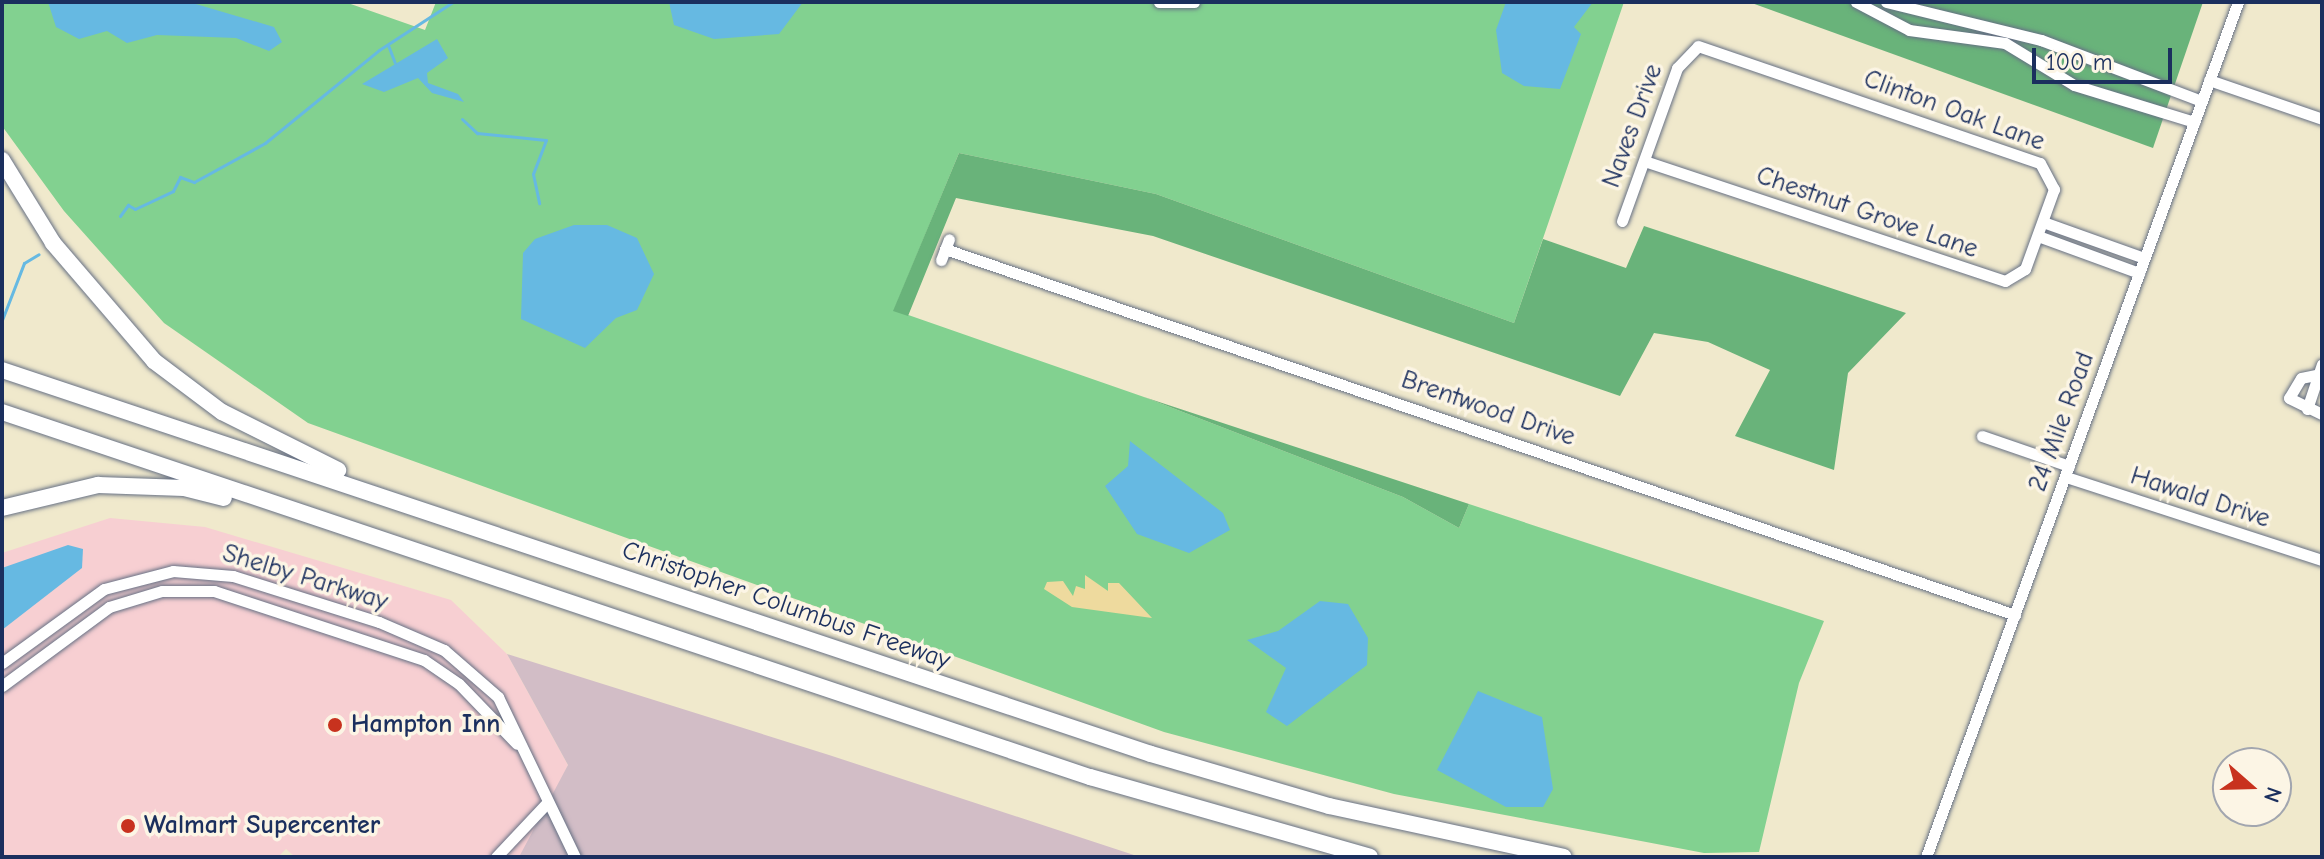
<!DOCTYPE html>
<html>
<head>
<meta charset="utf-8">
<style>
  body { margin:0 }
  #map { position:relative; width:2324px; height:859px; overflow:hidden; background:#f0e9cc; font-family:"Comic Neue",sans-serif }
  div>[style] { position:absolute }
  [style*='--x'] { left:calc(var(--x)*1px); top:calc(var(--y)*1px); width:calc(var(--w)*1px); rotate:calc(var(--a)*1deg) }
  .built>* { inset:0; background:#f7cfd2 }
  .industrial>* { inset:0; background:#d2bdc6 }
  .green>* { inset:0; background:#82d190 }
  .forest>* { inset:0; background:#69b37a }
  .sand>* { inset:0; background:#eeda9e }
  .water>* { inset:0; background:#66b9e2 }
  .stream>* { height:3px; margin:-1.5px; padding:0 1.5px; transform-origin:1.5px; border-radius:1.5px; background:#66b9e2 }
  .roads { filter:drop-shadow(0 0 2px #667084) drop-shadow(0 0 2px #667084) }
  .minor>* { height:11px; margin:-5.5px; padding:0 5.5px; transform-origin:5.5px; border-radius:5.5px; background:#fff }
  .highway>* { height:16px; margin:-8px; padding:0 8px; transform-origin:8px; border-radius:8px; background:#fff }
  .dots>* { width:22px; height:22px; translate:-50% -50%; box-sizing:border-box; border:4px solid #fcf5e5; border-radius:50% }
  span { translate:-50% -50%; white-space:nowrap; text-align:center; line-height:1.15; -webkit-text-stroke:7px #fcf5e5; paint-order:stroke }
  .street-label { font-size:26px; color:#1b2f5e }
  .poi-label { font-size:26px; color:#1b2f5e; font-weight:700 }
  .left { translate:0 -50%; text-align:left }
  .frame { position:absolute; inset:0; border:4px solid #1b2f5e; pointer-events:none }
  .north { position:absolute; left:2212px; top:747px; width:80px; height:80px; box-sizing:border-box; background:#fcf5e5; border:2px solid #a2a6af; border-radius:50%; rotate:110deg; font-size:22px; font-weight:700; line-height:32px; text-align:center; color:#1b2f5e }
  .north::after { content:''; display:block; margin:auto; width:28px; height:36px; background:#c8321e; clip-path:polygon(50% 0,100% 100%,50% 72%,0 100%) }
  .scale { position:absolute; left:2032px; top:48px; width:140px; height:36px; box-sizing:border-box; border:4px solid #1b2f5e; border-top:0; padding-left:10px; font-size:24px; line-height:28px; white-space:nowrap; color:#1b2f5e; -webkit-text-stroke:6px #fcf5e5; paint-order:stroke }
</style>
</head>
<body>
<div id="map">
  <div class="built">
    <div style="clip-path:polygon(110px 518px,205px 527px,451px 600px,507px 654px,568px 765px,534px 840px,519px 857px,295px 857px,286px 849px,278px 857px,2px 857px,2px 553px)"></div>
  </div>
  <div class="industrial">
    <div style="clip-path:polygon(507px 654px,829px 755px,1140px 857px,519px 857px,568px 765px)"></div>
  </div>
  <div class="green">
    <div style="clip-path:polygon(2px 2px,345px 2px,425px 30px,436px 2px,1624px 2px,1514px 323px,1156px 194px,959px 153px,894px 310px,1144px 397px,1403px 497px,1459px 528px,1469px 504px,1824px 621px,1799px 683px,1759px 852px,1704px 853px,1394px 794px,1164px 732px,308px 423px,164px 323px,64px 211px,2px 126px)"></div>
  </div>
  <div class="forest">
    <div style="clip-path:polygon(1749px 2px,2203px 2px,2153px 148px)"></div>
    <div style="clip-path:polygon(959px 153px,1156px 194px,1514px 323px,1543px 239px,1626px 268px,1644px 226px,1906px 313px,1848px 373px,1834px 470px,1735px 436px,1770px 370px,1708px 342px,1654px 333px,1620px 396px,1153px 236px,956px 198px,908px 316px,893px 311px)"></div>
    <div style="clip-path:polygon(1144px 397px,1469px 504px,1459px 528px,1403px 497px)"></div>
  </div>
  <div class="sand">
    <div style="clip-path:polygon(1085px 575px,1108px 591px,1108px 583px,1119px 583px,1152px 618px,1072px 607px,1044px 589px,1047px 582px,1063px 581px,1073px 596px,1076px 586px,1085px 589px)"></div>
  </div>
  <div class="water">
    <div style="clip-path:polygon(48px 2px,189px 2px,274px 27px,282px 42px,269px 51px,236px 38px,157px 35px,127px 43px,107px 31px,79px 39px,56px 27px)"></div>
    <div style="clip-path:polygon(669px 2px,803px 2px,779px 34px,714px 39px,674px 25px)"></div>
    <div style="clip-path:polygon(1506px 2px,1593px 2px,1574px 27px,1581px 34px,1560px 89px,1524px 86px,1502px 73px,1496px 30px)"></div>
    <div style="clip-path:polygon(437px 39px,448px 58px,427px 73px,428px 83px,458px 94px,464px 102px,432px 93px,418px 78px,384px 92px,362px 84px)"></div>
    <div style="clip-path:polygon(574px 225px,607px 225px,637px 238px,654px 274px,637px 310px,616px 318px,585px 348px,521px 319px,523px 253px,535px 239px)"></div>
    <div style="clip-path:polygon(1130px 441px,1223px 513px,1230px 530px,1189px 553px,1137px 534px,1105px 486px,1128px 466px)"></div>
    <div style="clip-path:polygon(68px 545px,83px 549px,82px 568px,2px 630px,2px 568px)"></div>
    <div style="clip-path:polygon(1320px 601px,1348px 604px,1368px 638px,1367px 665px,1287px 726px,1266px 712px,1286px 668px,1247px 640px,1278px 631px)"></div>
    <div style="clip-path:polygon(1478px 691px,1542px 717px,1553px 789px,1543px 807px,1506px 807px,1437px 770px)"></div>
  </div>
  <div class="stream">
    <div style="--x:388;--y:45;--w:19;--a:69"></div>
    <div style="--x:462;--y:119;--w:21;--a:43"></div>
    <div style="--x:477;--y:133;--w:69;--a:5.8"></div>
    <div style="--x:546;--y:140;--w:36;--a:111"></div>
    <div style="--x:533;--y:174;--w:30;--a:78"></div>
    <div style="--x:120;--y:216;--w:14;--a:-54"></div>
    <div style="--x:128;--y:205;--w:8;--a:30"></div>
    <div style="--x:135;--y:209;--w:42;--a:-25.3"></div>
    <div style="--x:173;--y:191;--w:16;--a:-63"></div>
    <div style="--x:180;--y:177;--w:15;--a:20"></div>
    <div style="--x:194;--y:182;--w:81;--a:-28.8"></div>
    <div style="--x:265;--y:143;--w:147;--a:-39.2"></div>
    <div style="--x:379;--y:50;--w:88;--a:-33"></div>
    <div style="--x:2;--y:320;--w:61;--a:-68.9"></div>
    <div style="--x:24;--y:263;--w:17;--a:-31"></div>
  </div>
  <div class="roads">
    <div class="minor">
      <div style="--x:1159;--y:2;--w:35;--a:0"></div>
      <div style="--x:1856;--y:2;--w:60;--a:27.8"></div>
      <div style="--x:1909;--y:30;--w:97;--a:7.7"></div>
      <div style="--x:2005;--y:43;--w:81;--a:31.3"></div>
      <div style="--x:2074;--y:85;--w:126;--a:17.1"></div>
      <div style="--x:1886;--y:2;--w:160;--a:13.8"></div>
      <div style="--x:2041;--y:40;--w:172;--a:20.8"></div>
      <div style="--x:2209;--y:80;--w:120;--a:19"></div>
      <div style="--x:1622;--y:221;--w:163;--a:-70.2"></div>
      <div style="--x:1677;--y:68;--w:30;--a:-46"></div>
      <div style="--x:1698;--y:46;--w:361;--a:18.9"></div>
      <div style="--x:2040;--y:163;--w:30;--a:62"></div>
      <div style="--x:2054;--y:189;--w:85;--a:109.9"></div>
      <div style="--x:2025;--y:269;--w:23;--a:149"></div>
      <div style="--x:2005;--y:281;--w:380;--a:-161.6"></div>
      <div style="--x:2043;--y:222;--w:107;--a:19.6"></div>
      <div style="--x:2038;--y:236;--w:108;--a:20.1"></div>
      <div style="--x:945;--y:249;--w:1131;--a:18.88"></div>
      <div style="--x:941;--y:260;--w:22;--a:-69"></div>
      <div style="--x:2316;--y:375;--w:15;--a:169"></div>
      <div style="--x:2301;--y:378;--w:23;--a:121"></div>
      <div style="--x:2289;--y:398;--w:37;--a:26"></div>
      <div style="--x:2307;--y:409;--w:47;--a:-71.6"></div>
      <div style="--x:1982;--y:436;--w:92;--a:19"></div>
      <div style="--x:2066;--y:477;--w:269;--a:18"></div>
      <div style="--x:2;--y:663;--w:126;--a:-36"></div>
      <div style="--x:104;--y:589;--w:71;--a:-14.6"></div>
      <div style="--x:173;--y:571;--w:60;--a:4.8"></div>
      <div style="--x:233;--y:576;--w:153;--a:17.5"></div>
      <div style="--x:379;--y:622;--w:71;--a:23.3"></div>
      <div style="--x:444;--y:650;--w:72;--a:41"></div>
      <div style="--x:498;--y:697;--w:178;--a:64.3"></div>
      <div style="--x:2;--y:686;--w:133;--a:-36.4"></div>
      <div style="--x:109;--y:607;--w:55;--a:-16.8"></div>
      <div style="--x:162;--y:591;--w:52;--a:0"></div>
      <div style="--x:214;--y:591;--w:221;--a:18.2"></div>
      <div style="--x:424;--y:660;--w:42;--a:34.4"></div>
      <div style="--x:459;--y:684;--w:83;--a:46"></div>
      <div style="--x:496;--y:857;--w:73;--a:-46.7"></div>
      <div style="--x:1926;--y:857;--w:910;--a:-69.95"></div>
    </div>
    <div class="highway">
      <div style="--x:2;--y:160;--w:97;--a:58.4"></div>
      <div style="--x:53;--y:243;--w:155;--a:49.4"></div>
      <div style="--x:154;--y:361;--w:85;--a:36.9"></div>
      <div style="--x:222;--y:412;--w:130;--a:26.6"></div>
      <div style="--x:2;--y:370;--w:1211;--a:18.48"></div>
      <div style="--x:1151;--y:754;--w:185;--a:16.3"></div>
      <div style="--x:1329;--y:806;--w:240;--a:12.2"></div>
      <div style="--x:2;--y:412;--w:1148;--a:18.55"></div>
      <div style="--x:1090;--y:777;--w:291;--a:15.9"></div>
      <div style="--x:2;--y:508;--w:99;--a:-13.5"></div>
      <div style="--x:98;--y:485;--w:86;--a:2"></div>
      <div style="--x:184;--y:488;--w:41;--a:14"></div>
    </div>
  </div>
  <div class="dots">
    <div style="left:335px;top:725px;background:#c8321e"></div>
    <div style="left:128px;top:826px;background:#c8321e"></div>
  </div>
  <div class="street-label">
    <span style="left:1954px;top:111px;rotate:20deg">Clinton Oak Lane</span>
    <span style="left:1633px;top:126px;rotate:-70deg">Naves Drive</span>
    <span style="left:1867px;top:213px;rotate:19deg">Chestnut Grove Lane</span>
    <span style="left:1488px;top:409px;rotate:19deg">Brentwood Drive</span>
    <span style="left:2062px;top:422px;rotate:-70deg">24 Mile Road</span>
    <span style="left:2200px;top:498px;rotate:18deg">Hawald Drive</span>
    <span style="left:305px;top:578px;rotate:17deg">Shelby Parkway</span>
    <span style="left:786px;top:606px;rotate:19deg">Christopher Columbus Freeway</span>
  </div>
  <div class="poi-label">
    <span class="left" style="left:351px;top:725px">Hampton Inn</span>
    <span class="left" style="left:144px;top:826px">Walmart Supercenter</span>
  </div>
  <div class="frame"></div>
  <div class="north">N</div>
  <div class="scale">100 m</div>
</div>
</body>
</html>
